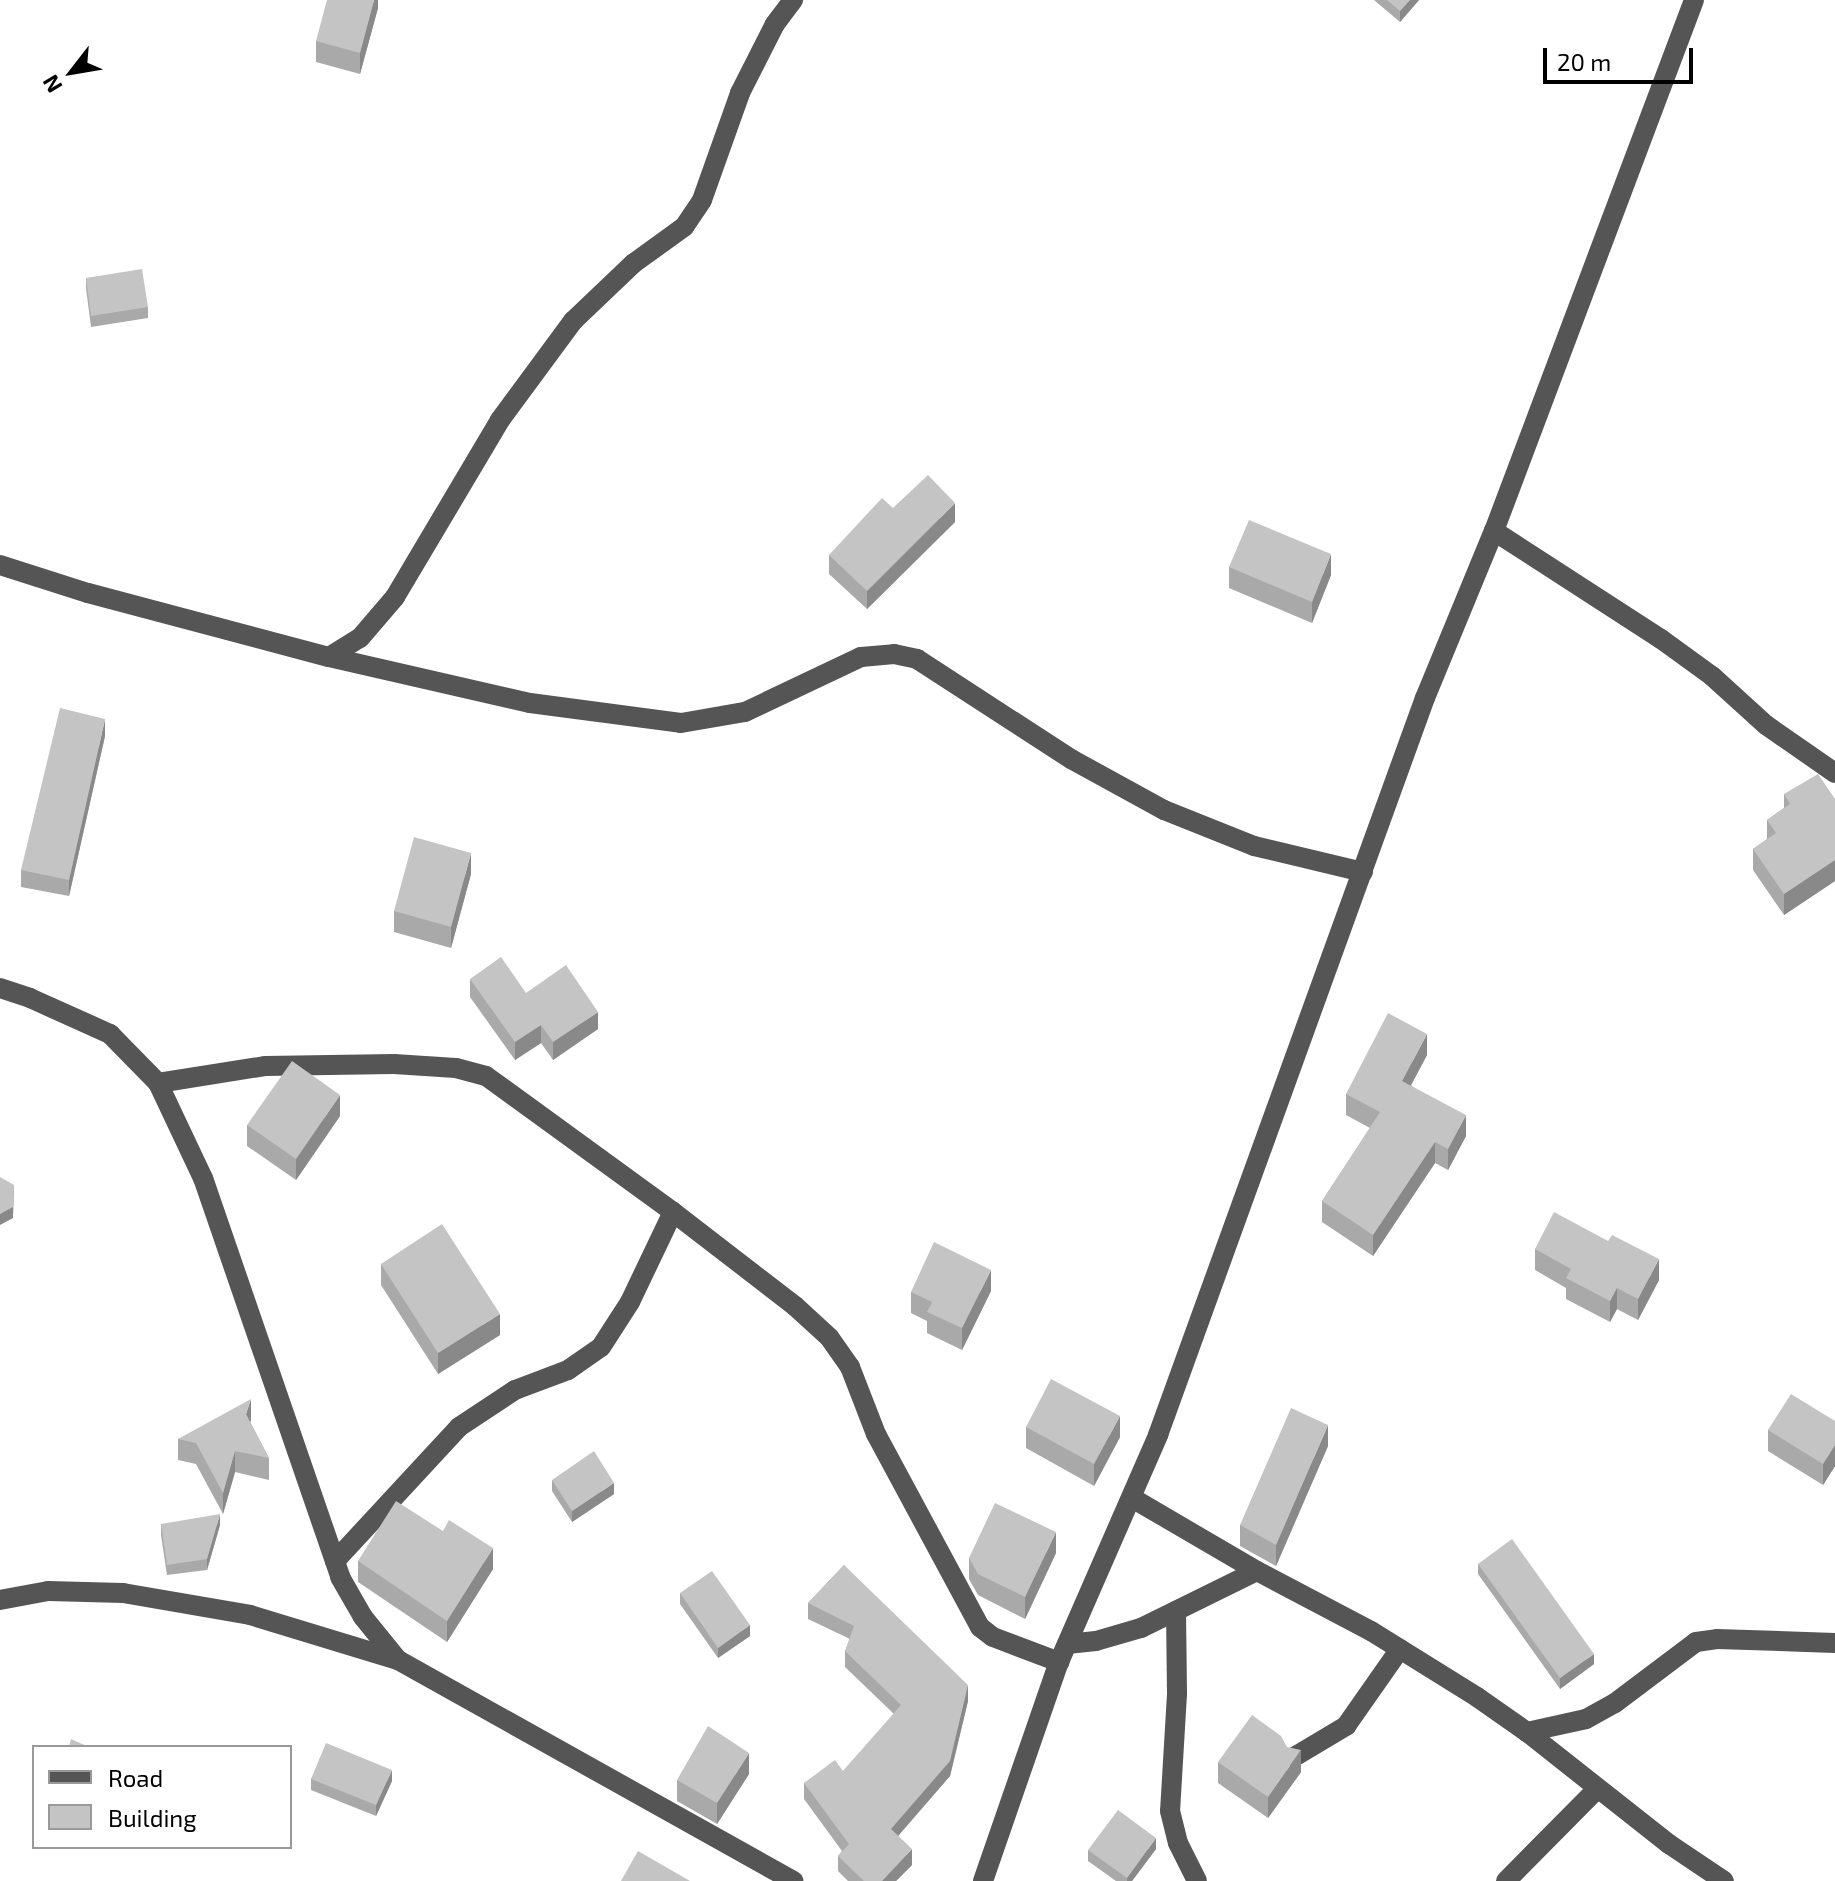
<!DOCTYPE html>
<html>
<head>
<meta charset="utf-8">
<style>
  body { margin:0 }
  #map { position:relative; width:1835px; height:1881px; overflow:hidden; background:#fff; font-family:"Exo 2",sans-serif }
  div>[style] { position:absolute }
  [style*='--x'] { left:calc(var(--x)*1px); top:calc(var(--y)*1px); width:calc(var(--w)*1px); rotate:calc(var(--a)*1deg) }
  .minor>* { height:20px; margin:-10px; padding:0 10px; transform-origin:10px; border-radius:10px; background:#555 }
  .wall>* { inset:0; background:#a9a9a9 }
  .shaded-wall>* { inset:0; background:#898989 }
  .building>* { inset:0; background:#c4c4c4 }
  span { translate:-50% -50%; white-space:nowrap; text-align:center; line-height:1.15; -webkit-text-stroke:6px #fff; paint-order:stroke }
  .legend { position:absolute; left:32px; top:1745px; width:260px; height:104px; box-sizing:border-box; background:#fff; border:2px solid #999; margin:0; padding:10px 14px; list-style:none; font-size:24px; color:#000 }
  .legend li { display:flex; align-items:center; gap:16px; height:40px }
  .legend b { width:40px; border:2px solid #999 }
  .north { position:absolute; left:32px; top:32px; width:80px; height:80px; -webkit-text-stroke:6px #fff; paint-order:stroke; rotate:239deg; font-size:22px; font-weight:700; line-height:32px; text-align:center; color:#000 }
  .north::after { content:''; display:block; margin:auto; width:28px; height:36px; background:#000; clip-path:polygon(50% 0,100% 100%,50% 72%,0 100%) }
  .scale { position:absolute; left:1543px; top:48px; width:150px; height:36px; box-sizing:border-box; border:4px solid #000; border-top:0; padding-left:10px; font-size:24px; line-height:28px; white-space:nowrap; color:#000; -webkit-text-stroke:6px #fff; paint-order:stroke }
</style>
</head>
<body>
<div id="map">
  <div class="minor">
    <div style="--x:1494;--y:531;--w:199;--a:32.9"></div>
    <div style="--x:1661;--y:639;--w:63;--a:36"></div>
    <div style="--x:1712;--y:676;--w:73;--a:42.2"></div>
    <div style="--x:1766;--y:725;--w:84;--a:34.8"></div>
    <div style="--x:0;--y:565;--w:92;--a:17.7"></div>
    <div style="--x:88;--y:593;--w:249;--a:14.9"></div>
    <div style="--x:329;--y:657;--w:206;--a:12.9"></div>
    <div style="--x:530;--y:703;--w:152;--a:7.5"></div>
    <div style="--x:681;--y:723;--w:65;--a:-9.8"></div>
    <div style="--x:745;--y:712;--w:128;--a:-25.4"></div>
    <div style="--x:861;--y:657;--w:33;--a:-5"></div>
    <div style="--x:894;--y:654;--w:24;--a:12"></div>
    <div style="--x:917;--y:659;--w:184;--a:33"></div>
    <div style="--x:1071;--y:759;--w:106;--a:28.7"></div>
    <div style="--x:1164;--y:810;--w:97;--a:21.8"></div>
    <div style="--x:1254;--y:846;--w:112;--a:13.4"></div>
    <div style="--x:329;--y:657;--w:36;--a:-32"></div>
    <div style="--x:360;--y:638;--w:54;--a:-49.5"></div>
    <div style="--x:395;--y:597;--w:206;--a:-59.3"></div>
    <div style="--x:500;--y:420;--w:123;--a:-53.6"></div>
    <div style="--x:573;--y:321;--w:84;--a:-43.6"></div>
    <div style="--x:634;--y:263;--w:62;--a:-35.8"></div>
    <div style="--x:684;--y:227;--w:32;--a:-56"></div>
    <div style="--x:702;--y:200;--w:114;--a:-70.4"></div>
    <div style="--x:740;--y:93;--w:77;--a:-63.1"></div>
    <div style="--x:775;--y:24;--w:30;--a:-53"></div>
    <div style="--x:0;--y:988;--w:32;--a:18"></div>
    <div style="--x:30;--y:998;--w:88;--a:24.2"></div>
    <div style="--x:110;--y:1034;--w:69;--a:45.6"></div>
    <div style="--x:158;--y:1083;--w:105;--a:64.7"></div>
    <div style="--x:203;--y:1178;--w:422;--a:71"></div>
    <div style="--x:340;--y:1577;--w:46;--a:60.1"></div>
    <div style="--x:363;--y:1617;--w:55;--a:50.9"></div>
    <div style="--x:398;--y:1660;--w:453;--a:29.2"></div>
    <div style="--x:158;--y:1083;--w:108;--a:-9"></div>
    <div style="--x:265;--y:1066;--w:129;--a:-0.9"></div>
    <div style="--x:394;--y:1064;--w:62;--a:3.7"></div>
    <div style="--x:456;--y:1068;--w:31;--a:15"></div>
    <div style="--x:486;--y:1076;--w:231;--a:36"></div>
    <div style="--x:673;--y:1212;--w:154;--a:37.6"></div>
    <div style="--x:795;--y:1306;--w:46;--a:42.4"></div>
    <div style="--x:829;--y:1337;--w:37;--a:55"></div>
    <div style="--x:850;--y:1367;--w:72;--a:68.8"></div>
    <div style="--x:876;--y:1434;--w:219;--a:61.7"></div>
    <div style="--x:980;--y:1627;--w:16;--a:38"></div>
    <div style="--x:993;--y:1637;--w:71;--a:20.7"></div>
    <div style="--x:1132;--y:1498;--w:145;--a:30.3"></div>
    <div style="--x:1257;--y:1571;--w:129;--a:27.8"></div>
    <div style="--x:1371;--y:1631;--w:125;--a:31.9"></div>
    <div style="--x:1477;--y:1697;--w:61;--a:35"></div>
    <div style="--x:1527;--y:1732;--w:181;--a:38.3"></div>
    <div style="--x:1669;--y:1844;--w:66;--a:33.9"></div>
    <div style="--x:335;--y:1561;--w:183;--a:-47.2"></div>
    <div style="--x:459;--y:1427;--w:67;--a:-33.5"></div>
    <div style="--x:515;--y:1390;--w:57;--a:-20.7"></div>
    <div style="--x:568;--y:1370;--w:40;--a:-34.9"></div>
    <div style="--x:601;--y:1347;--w:54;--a:-57.2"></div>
    <div style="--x:630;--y:1302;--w:100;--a:-64.5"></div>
    <div style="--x:0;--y:1600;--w:49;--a:-10.6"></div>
    <div style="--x:48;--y:1591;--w:75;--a:1.5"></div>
    <div style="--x:123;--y:1593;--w:129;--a:9.8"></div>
    <div style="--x:250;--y:1615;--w:155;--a:16.9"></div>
    <div style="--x:1176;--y:1611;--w:83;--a:89.3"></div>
    <div style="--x:1177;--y:1694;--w:117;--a:93.4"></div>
    <div style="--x:1170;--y:1811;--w:33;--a:76"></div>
    <div style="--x:1178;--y:1843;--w:42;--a:63.4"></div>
    <div style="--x:1067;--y:1644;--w:29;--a:-6"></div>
    <div style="--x:1096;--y:1641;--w:47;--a:-16.1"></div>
    <div style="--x:1141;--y:1628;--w:129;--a:-26.2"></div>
    <div style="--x:1527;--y:1732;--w:60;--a:-12.4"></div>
    <div style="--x:1586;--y:1719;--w:33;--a:-29"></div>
    <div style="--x:1615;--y:1703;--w:101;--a:-37"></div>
    <div style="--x:1696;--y:1642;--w:21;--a:-8"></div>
    <div style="--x:1717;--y:1639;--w:118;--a:1.9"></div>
    <div style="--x:1294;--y:1757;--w:61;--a:-30.8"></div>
    <div style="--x:1346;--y:1726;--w:94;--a:-55"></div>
    <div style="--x:983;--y:1881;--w:232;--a:-70.9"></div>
    <div style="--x:1059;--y:1662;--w:248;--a:-66.4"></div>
    <div style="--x:1158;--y:1435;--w:784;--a:-70.09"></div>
    <div style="--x:1425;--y:698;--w:181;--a:-67.6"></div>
    <div style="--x:1494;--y:531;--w:567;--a:-69.36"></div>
    <div style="--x:1506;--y:1881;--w:128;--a:-45.3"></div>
  </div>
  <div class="wall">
    <div style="clip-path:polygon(378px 0,378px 8px,360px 74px,316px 62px,316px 41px)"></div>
    <div style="clip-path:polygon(1374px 0,1419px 0,1400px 22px)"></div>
    <div style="clip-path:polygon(86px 278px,148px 307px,148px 318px,91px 327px,86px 288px)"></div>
    <div style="clip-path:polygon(893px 508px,955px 522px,867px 609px,829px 574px,829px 555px)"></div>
    <div style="clip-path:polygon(1229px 567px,1331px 575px,1312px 623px,1229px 588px)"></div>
    <div style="clip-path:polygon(105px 736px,69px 896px,21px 887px,21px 870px)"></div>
    <div style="clip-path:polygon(1784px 794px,1835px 799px,1835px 881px,1784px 915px,1753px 870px,1753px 849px,1767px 839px,1767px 820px,1784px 808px)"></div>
    <div style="clip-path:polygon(471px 874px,451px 948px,394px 932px,394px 911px)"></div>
    <div style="clip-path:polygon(470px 979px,598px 1029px,553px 1060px,541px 1043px,515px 1060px,470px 997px)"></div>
    <div style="clip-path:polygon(1427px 1055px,1411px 1085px,1466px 1136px,1448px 1170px,1435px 1163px,1373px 1256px,1322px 1222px,1322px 1201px,1370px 1128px,1346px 1115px,1346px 1094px)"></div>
    <div style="clip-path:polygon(340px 1116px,296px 1180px,247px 1146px,247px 1125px)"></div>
    <div style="clip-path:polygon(1535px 1249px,1659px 1280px,1638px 1320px,1617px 1309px,1610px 1322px,1566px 1299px,1566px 1288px,1535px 1270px)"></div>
    <div style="clip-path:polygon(381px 1264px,500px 1335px,438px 1374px,381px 1285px)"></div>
    <div style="clip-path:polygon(991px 1291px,962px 1350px,927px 1333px,927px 1321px,911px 1313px,911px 1292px)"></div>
    <div style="clip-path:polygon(251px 1420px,250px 1422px,269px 1458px,269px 1480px,235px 1472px,223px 1514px,196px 1464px,178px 1460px,178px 1439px)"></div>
    <div style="clip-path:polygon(1835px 1421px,1835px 1466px,1823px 1485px,1768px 1451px,1768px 1430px)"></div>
    <div style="clip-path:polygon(1026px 1427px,1120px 1437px,1094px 1486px,1026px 1448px)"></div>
    <div style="clip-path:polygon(1328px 1446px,1276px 1566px,1240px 1546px,1240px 1525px)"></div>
    <div style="clip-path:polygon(552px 1480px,614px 1494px,572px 1522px,552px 1491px)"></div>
    <div style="clip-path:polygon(161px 1524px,220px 1525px,207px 1570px,167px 1575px,161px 1535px)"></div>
    <div style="clip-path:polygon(443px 1531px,493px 1569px,447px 1642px,358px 1582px,358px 1561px)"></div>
    <div style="clip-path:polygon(1056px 1553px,1025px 1619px,978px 1595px,969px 1579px,969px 1558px)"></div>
    <div style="clip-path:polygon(1478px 1564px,1594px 1664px,1560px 1689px,1478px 1574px)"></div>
    <div style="clip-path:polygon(844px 1565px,968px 1701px,950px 1776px,898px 1836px,912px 1865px,896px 1881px,848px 1881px,838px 1871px,838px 1856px,842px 1851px,804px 1799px,804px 1783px,843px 1771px,894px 1714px,845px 1667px,845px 1651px,850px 1639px,808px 1619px,808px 1603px)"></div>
    <div style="clip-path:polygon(680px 1593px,750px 1636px,718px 1658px,680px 1604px)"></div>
    <div style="clip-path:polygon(1218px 1762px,1301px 1772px,1268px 1818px,1218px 1783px)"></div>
    <div style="clip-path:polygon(749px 1774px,717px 1824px,677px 1801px,677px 1780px)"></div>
    <div style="clip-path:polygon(311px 1779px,392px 1781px,376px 1816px,311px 1790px)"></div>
    <div style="clip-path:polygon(1156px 1849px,1132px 1881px,1116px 1881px,1088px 1861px,1088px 1850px)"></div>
  </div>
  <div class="shaded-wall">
    <div style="clip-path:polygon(374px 0,378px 0,378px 8px,360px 74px,360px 53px)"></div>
    <div style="clip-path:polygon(1410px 0,1419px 0,1400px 22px,1400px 11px)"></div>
    <div style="clip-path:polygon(955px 503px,955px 522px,867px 609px,867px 591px)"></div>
    <div style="clip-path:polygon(1331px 554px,1331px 575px,1312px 623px,1312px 602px)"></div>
    <div style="clip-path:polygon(105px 719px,105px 736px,69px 896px,69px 880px)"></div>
    <div style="clip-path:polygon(471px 853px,471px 874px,451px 948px,451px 927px)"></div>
    <div style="clip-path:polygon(1835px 860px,1835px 881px,1784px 915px,1784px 894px)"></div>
    <div style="clip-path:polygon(598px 1012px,598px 1029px,553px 1060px,553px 1042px)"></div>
    <div style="clip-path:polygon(541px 1025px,541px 1043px,515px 1060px,515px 1042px)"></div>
    <div style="clip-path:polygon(1427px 1034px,1427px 1055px,1402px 1102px,1402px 1081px)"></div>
    <div style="clip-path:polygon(340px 1095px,340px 1116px,296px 1180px,296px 1159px)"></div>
    <div style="clip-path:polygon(1466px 1115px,1466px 1136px,1448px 1170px,1448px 1149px)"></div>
    <div style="clip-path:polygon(1435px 1142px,1435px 1163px,1373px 1256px,1373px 1235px)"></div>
    <div style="clip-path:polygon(14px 1185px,13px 1218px,0 1225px,0 1214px)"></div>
    <div style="clip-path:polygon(1659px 1259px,1659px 1280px,1638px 1320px,1638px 1299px)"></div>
    <div style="clip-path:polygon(991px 1270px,991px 1291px,962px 1350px,962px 1328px)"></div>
    <div style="clip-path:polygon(1617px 1288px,1617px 1309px,1610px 1322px,1610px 1301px)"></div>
    <div style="clip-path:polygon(500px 1314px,500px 1335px,438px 1374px,438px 1353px)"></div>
    <div style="clip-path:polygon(251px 1399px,251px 1420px,246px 1436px,246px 1414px)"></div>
    <div style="clip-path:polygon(1120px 1416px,1120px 1437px,1094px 1486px,1094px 1464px)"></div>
    <div style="clip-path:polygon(1328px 1425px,1328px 1446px,1276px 1566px,1276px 1545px)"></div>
    <div style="clip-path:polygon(1835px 1445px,1835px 1466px,1823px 1485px,1823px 1464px)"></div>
    <div style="clip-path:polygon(235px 1451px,235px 1472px,223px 1514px,223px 1493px)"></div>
    <div style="clip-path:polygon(614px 1483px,614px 1494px,572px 1522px,572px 1511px)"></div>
    <div style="clip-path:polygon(220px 1514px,220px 1525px,207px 1570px,207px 1559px)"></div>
    <div style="clip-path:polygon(1056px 1532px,1056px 1553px,1025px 1619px,1025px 1597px)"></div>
    <div style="clip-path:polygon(493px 1548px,493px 1569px,447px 1642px,447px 1621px)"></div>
    <div style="clip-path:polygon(750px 1625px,750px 1636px,718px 1658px,718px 1648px)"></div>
    <div style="clip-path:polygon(1594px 1654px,1594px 1664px,1560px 1689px,1560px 1678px)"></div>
    <div style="clip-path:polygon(968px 1685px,968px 1701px,950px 1776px,891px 1844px,891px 1829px)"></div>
    <div style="clip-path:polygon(1301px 1750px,1301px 1772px,1268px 1818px,1268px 1797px)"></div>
    <div style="clip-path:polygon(749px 1753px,749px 1774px,717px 1824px,717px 1803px)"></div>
    <div style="clip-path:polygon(392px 1770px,392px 1781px,376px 1816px,376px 1805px)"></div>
    <div style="clip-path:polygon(1156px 1838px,1156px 1849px,1132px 1881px,1127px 1881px,1127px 1878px)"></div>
    <div style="clip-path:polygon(912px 1849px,912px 1865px,896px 1881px,882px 1881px)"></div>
  </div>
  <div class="building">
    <div style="clip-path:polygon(327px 0,374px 0,360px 53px,316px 41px)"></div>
    <div style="clip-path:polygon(1387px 0,1410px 0,1400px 11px)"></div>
    <div style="clip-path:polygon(142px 269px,148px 307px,91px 316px,86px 278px)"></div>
    <div style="clip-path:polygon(928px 475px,955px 503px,867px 591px,829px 555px,882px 498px,893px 508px)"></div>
    <div style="clip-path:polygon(1249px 520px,1331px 554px,1312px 602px,1229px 567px)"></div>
    <div style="clip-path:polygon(60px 708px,105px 719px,69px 880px,21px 870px)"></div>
    <div style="clip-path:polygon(1818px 774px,1835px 799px,1835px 860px,1784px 894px,1753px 849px,1776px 833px,1767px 820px,1790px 804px,1784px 794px)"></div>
    <div style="clip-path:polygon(414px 837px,471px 853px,451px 927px,394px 911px)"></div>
    <div style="clip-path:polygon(501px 957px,526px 993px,566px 965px,598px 1012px,553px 1042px,541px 1025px,515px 1042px,470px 979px)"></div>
    <div style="clip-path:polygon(1388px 1013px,1427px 1034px,1402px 1081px,1466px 1115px,1448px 1149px,1435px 1142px,1373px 1235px,1322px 1201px,1380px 1112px,1346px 1094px)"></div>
    <div style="clip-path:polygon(292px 1061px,340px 1095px,296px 1159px,247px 1125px)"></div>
    <div style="clip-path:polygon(0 1177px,14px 1185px,13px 1207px,0 1214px)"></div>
    <div style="clip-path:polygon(1554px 1212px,1608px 1241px,1612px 1235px,1659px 1259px,1638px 1299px,1617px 1288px,1610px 1301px,1566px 1278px,1571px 1269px,1535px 1249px)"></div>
    <div style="clip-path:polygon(442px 1224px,500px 1314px,438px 1353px,381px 1264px)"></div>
    <div style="clip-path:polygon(934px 1242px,991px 1270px,962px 1328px,927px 1312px,932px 1302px,911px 1292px)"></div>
    <div style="clip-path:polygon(1051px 1379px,1120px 1416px,1094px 1464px,1026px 1427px)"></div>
    <div style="clip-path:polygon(1791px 1394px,1835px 1421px,1835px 1445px,1823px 1464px,1768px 1430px)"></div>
    <div style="clip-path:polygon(251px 1399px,246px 1414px,269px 1458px,235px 1451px,223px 1493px,196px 1443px,178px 1439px)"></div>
    <div style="clip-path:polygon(1291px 1408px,1328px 1425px,1276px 1545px,1240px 1525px)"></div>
    <div style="clip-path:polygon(594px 1451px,614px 1483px,572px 1511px,552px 1480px)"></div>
    <div style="clip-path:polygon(396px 1501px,443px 1531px,449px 1520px,493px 1548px,447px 1621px,358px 1561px)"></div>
    <div style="clip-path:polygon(995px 1503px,1056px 1532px,1025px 1597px,978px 1574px,969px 1558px)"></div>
    <div style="clip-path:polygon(220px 1514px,207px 1559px,167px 1565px,161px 1524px)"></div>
    <div style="clip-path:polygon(1512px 1539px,1594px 1654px,1560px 1678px,1478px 1564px)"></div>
    <div style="clip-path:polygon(844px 1565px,968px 1685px,950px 1761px,891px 1829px,912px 1849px,882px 1881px,864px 1881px,838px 1856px,849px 1844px,804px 1783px,835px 1760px,843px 1771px,901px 1705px,845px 1651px,854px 1626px,808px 1603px)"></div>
    <div style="clip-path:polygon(712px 1571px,750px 1625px,718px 1648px,680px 1593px)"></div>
    <div style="clip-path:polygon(1252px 1715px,1281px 1736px,1287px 1747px,1301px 1750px,1268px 1797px,1218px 1762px)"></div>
    <div style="clip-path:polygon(708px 1726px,749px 1753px,717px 1803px,677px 1780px)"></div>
    <div style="clip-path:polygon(71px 1739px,89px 1747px,69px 1747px)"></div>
    <div style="clip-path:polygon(326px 1743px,392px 1770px,376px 1805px,311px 1779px)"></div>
    <div style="clip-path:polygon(1118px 1810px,1156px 1838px,1127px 1878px,1088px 1850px)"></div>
    <div style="clip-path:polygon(638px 1851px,690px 1881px,621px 1881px)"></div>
  </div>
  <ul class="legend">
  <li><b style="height:10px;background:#555"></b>Road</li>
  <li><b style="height:22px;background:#c4c4c4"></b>Building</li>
  </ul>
  <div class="north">N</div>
  <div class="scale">20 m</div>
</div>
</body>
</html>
